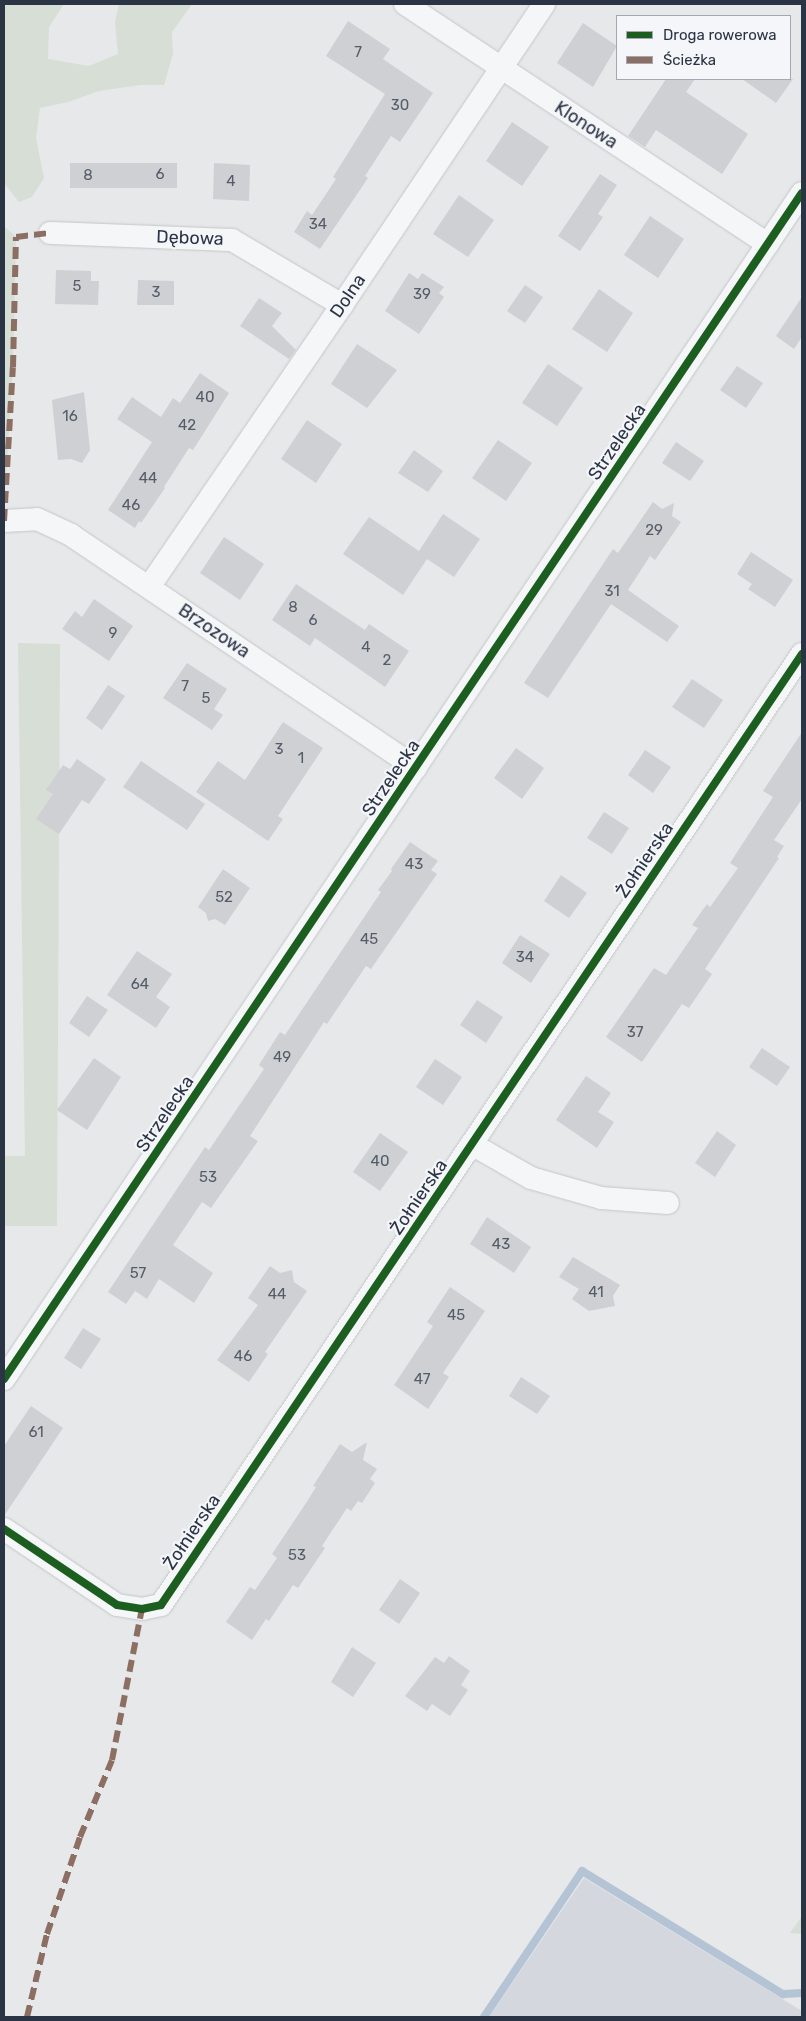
<!DOCTYPE html>
<html>
<head>
<meta charset="utf-8">
<style>
  body { margin:0 }
  #map { position:relative; width:806px; height:2021px; overflow:hidden; background:#e6e8ea; font-family:Rubik,sans-serif }
  div>[style] { position:absolute }
  [style*='--x'] { left:calc(var(--x)*1px); top:calc(var(--y)*1px); width:calc(var(--w)*1px); rotate:calc(var(--a)*1deg) }
  .built>* { inset:0; background:#d4d7dd }
  .green>* { inset:0; background:#d6ded6 }
  .stream>* { height:8px; margin:-4px; padding:0 4px; transform-origin:4px; border-radius:4px; background:#b4c4d5 }
  .building>* { inset:0; background:#ced0d3 }
  .roads { filter:drop-shadow(0 0 1px #c4c6c8) drop-shadow(0 0 1px #c4c6c8) }
  .minor>* { height:22px; margin:-11px; padding:0 11px; transform-origin:11px; border-radius:11px; background:#f5f6f7 }
  .quiet>* { height:6px; margin-top:-3px; transform-origin:0; background:repeating-linear-gradient(90deg,#8d6e63 0 12px,transparent 0 18px) }
  .cycleway>* { height:8px; margin:-4px; padding:0 4px; transform-origin:4px; border-radius:4px; background:#1b5e20 }
  span { translate:-50% -50%; white-space:nowrap; text-align:center; line-height:1.15; -webkit-text-stroke:4.5px #f4f6f9; paint-order:stroke }
  .number-label { font-size:15px; color:#545c69 }
  .number-label span { -webkit-text-stroke-width:0 }
  .street-label { font-size:18px; color:#2b3445 }
  .frame { position:absolute; inset:0; border:5px solid #2b3445; pointer-events:none }
  .legend { position:absolute; left:616px; top:15px; width:175px; height:65px; box-sizing:border-box; background:#f4f6f9; border:1px solid #a4a8b1; margin:0; padding:6px 9px; list-style:none; font-size:15px; color:#2b3445 }
  .legend li { display:flex; align-items:center; gap:10px; height:25px }
  .legend b { width:25px; border:1px solid #a4a8b1 }
</style>
</head>
<body>
<div id="map">
  <div class="built">
    <div style="clip-path:polygon(584px 1878px,802px 2011px,802px 2017px,489px 2017px)"></div>
  </div>
  <div class="green">
    <div style="clip-path:polygon(4px 4px,64px 4px,49px 27px,48px 59px,89px 66px,118px 54px,115px 22px,119px 4px,192px 4px,172px 32px,173px 54px,164px 85px,140px 85px,99px 91px,68px 102px,40px 108px,36px 138px,44px 178px,32px 197px,19px 202px,4px 183px)"></div>
    <div style="clip-path:polygon(4px 226px,16px 237px,13px 367px,6px 479px,4px 480px)"></div>
    <div style="clip-path:polygon(18px 643px,60px 644px,57px 1226px,4px 1226px,4px 1156px,25px 1156px)"></div>
    <div style="clip-path:polygon(802px 1916px,802px 1934px,790px 1933px)"></div>
  </div>
  <div class="stream">
    <div style="--x:484;--y:2017;--w:176;--a:-56.1"></div>
    <div style="--x:582;--y:1871;--w:236;--a:31.5"></div>
    <div style="--x:783;--y:1994;--w:19;--a:-3"></div>
  </div>
  <div class="building">
    <div style="clip-path:polygon(348px 21px,390px 49px,383px 59px,433px 93px,400px 142px,391px 136px,365px 176px,368px 178px,320px 249px,294px 232px,307px 211px,312px 215px,336px 179px,333px 177px,385px 94px,326px 56px)"></div>
    <div style="clip-path:polygon(583px 23px,617px 46px,593px 87px,557px 63px)"></div>
    <div style="clip-path:polygon(666px 79px,695px 79px,686px 92px,748px 134px,722px 174px,656px 130px,645px 147px,628px 136px)"></div>
    <div style="clip-path:polygon(742px 79px,793px 79px,776px 103px)"></div>
    <div style="clip-path:polygon(512px 122px,549px 147px,522px 186px,486px 161px)"></div>
    <div style="clip-path:polygon(70px 163px,177px 163px,177px 188px,70px 188px)"></div>
    <div style="clip-path:polygon(214px 163px,250px 165px,249px 201px,213px 199px)"></div>
    <div style="clip-path:polygon(600px 174px,617px 185px,598px 214px,603px 217px,580px 251px,558px 236px)"></div>
    <div style="clip-path:polygon(459px 195px,494px 220px,468px 257px,433px 234px)"></div>
    <div style="clip-path:polygon(650px 216px,684px 239px,658px 278px,624px 255px)"></div>
    <div style="clip-path:polygon(56px 270px,91px 271px,91px 281px,99px 281px,98px 305px,55px 304px)"></div>
    <div style="clip-path:polygon(409px 273px,418px 279px,422px 273px,444px 287px,439px 293px,444px 297px,419px 334px,385px 311px)"></div>
    <div style="clip-path:polygon(138px 280px,174px 281px,174px 305px,137px 305px)"></div>
    <div style="clip-path:polygon(525px 285px,543px 297px,525px 323px,507px 311px)"></div>
    <div style="clip-path:polygon(599px 289px,633px 313px,607px 352px,572px 329px)"></div>
    <div style="clip-path:polygon(802px 297px,802px 337px,794px 349px,776px 336px)"></div>
    <div style="clip-path:polygon(259px 298px,282px 313px,272px 326px,296px 350px,289px 359px,240px 326px)"></div>
    <div style="clip-path:polygon(357px 344px,397px 370px,367px 408px,331px 384px)"></div>
    <div style="clip-path:polygon(548px 364px,583px 388px,557px 426px,522px 403px)"></div>
    <div style="clip-path:polygon(737px 366px,763px 383px,746px 408px,720px 390px)"></div>
    <div style="clip-path:polygon(200px 373px,229px 393px,193px 450px,189px 448px,164px 487px,165px 488px,141px 523px,139px 521px,135px 528px,108px 510px,152px 442px,117px 419px,132px 397px,161px 417px,173px 398px,180px 403px)"></div>
    <div style="clip-path:polygon(84px 392px,90px 450px,82px 463px,71px 459px,58px 460px,52px 400px)"></div>
    <div style="clip-path:polygon(307px 420px,342px 444px,316px 483px,281px 459px)"></div>
    <div style="clip-path:polygon(498px 440px,532px 463px,506px 501px,472px 478px)"></div>
    <div style="clip-path:polygon(676px 442px,704px 461px,690px 481px,662px 463px)"></div>
    <div style="clip-path:polygon(414px 450px,443px 471px,428px 492px,398px 473px)"></div>
    <div style="clip-path:polygon(653px 502px,662px 509px,674px 503px,672px 516px,681px 522px,655px 560px,650px 556px,628px 590px,679px 626px,667px 642px,611px 604px,548px 698px,524px 683px,613px 549px,618px 553px)"></div>
    <div style="clip-path:polygon(443px 514px,480px 539px,454px 577px,427px 559px,403px 595px,343px 554px,369px 517px,419px 551px)"></div>
    <div style="clip-path:polygon(224px 537px,264px 564px,240px 600px,200px 573px)"></div>
    <div style="clip-path:polygon(751px 552px,793px 580px,775px 607px,748px 589px,752px 584px,737px 574px)"></div>
    <div style="clip-path:polygon(296px 584px,365px 630px,369px 624px,409px 651px,385px 687px,315px 638px,310px 646px,272px 620px)"></div>
    <div style="clip-path:polygon(94px 599px,133px 626px,109px 661px,62px 629px,75px 611px,82px 617px)"></div>
    <div style="clip-path:polygon(187px 663px,227px 689px,214px 709px,223px 715px,212px 730px,163px 698px)"></div>
    <div style="clip-path:polygon(692px 679px,723px 700px,704px 728px,672px 707px)"></div>
    <div style="clip-path:polygon(108px 685px,125px 696px,102px 730px,86px 718px)"></div>
    <div style="clip-path:polygon(283px 722px,323px 748px,278px 816px,283px 819px,268px 841px,196px 792px,218px 761px,245px 780px)"></div>
    <div style="clip-path:polygon(802px 732px,802px 799px,774px 840px,784px 846px,777px 857px,779px 858px,705px 969px,712px 974px,689px 1008px,682px 1004px,642px 1062px,606px 1037px,654px 968px,666px 975px,698px 928px,692px 925px,707px 904px,710px 907px,738px 868px,730px 863px,773px 797px,763px 791px)"></div>
    <div style="clip-path:polygon(516px 748px,544px 768px,522px 799px,494px 778px)"></div>
    <div style="clip-path:polygon(645px 750px,671px 767px,653px 793px,628px 775px)"></div>
    <div style="clip-path:polygon(77px 759px,106px 779px,89px 804px,82px 800px,59px 834px,36px 819px,53px 794px,46px 790px,63px 765px,70px 769px)"></div>
    <div style="clip-path:polygon(141px 761px,205px 804px,187px 830px,123px 787px)"></div>
    <div style="clip-path:polygon(604px 812px,629px 828px,612px 854px,587px 838px)"></div>
    <div style="clip-path:polygon(410px 842px,438px 861px,431px 870px,437px 874px,371px 969px,366px 966px,327px 1024px,324px 1022px,250px 1136px,258px 1141px,211px 1208px,202px 1202px,173px 1245px,213px 1273px,194px 1303px,159px 1279px,147px 1299px,135px 1291px,126px 1304px,108px 1292px,205px 1147px,209px 1150px,264px 1069px,259px 1065px,280px 1032px,285px 1035px,381px 892px,378px 890px,392px 871px,391px 869px)"></div>
    <div style="clip-path:polygon(223px 869px,250px 888px,225px 925px,215px 919px,208px 921px,206px 913px,198px 907px)"></div>
    <div style="clip-path:polygon(561px 875px,587px 893px,569px 918px,544px 901px)"></div>
    <div style="clip-path:polygon(520px 935px,550px 954px,531px 983px,502px 963px)"></div>
    <div style="clip-path:polygon(137px 951px,172px 974px,156px 997px,170px 1007px,156px 1028px,107px 995px)"></div>
    <div style="clip-path:polygon(87px 996px,108px 1010px,89px 1037px,69px 1023px)"></div>
    <div style="clip-path:polygon(477px 1000px,503px 1017px,486px 1043px,460px 1025px)"></div>
    <div style="clip-path:polygon(762px 1048px,790px 1067px,777px 1086px,749px 1067px)"></div>
    <div style="clip-path:polygon(94px 1058px,121px 1077px,87px 1130px,57px 1110px)"></div>
    <div style="clip-path:polygon(435px 1059px,462px 1077px,443px 1105px,416px 1087px)"></div>
    <div style="clip-path:polygon(586px 1076px,611px 1093px,598px 1112px,614px 1122px,597px 1148px,556px 1120px)"></div>
    <div style="clip-path:polygon(717px 1131px,736px 1145px,715px 1177px,695px 1163px)"></div>
    <div style="clip-path:polygon(380px 1133px,408px 1152px,380px 1191px,353px 1172px)"></div>
    <div style="clip-path:polygon(487px 1217px,531px 1247px,514px 1273px,470px 1244px)"></div>
    <div style="clip-path:polygon(573px 1257px,620px 1285px,613px 1296px,615px 1306px,589px 1311px,572px 1299px,579px 1289px,559px 1277px)"></div>
    <div style="clip-path:polygon(270px 1266px,280px 1273px,292px 1270px,294px 1282px,307px 1291px,265px 1352px,268px 1354px,249px 1382px,217px 1360px,258px 1305px,248px 1298px)"></div>
    <div style="clip-path:polygon(450px 1287px,485px 1311px,443px 1373px,449px 1377px,428px 1409px,394px 1385px,433px 1326px,427px 1322px)"></div>
    <div style="clip-path:polygon(83px 1328px,101px 1339px,81px 1369px,64px 1358px)"></div>
    <div style="clip-path:polygon(521px 1377px,550px 1396px,537px 1414px,509px 1396px)"></div>
    <div style="clip-path:polygon(31px 1406px,63px 1428px,4px 1516px,4px 1446px)"></div>
    <div style="clip-path:polygon(367px 1442px,363px 1460px,377px 1469px,370px 1479px,375px 1483px,362px 1503px,358px 1501px,351px 1511px,347px 1508px,322px 1546px,325px 1548px,298px 1588px,293px 1585px,269px 1621px,266px 1619px,252px 1640px,226px 1622px,250px 1587px,255px 1590px,277px 1558px,272px 1554px,308px 1500px,316px 1487px,313px 1486px,340px 1444px,352px 1452px)"></div>
    <div style="clip-path:polygon(400px 1579px,420px 1593px,399px 1624px,379px 1610px)"></div>
    <div style="clip-path:polygon(352px 1647px,376px 1663px,353px 1697px,331px 1682px)"></div>
    <div style="clip-path:polygon(449px 1656px,470px 1671px,461px 1685px,468px 1690px,450px 1716px,432px 1704px,427px 1711px,405px 1696px,435px 1657px,444px 1663px)"></div>
  </div>
  <div class="roads">
    <div class="minor">
      <div style="--x:405;--y:4;--w:435;--a:33.5"></div>
      <div style="--x:50;--y:233;--w:182;--a:2.2"></div>
      <div style="--x:232;--y:240;--w:128;--a:30.6"></div>
      <div style="--x:4;--y:521;--w:33;--a:-3"></div>
      <div style="--x:37;--y:519;--w:38;--a:25"></div>
      <div style="--x:71;--y:535;--w:416;--a:34"></div>
      <div style="--x:149;--y:587;--w:342;--a:-55.6"></div>
      <div style="--x:342;--y:305;--w:362;--a:-56.1"></div>
      <div style="--x:473;--y:1145;--w:67;--a:29.6"></div>
      <div style="--x:531;--y:1178;--w:73;--a:15.9"></div>
      <div style="--x:601;--y:1198;--w:67;--a:4.3"></div>
      <div style="--x:4;--y:1379;--w:1429;--a:-56.07"></div>
      <div style="--x:4;--y:1529;--w:136;--a:33.9"></div>
      <div style="--x:117;--y:1605;--w:25;--a:9"></div>
      <div style="--x:142;--y:1609;--w:19;--a:-12"></div>
      <div style="--x:161;--y:1605;--w:1147;--a:-56.02"></div>
    </div>
  </div>
  <div class="quiet">
    <div style="--x:4;--y:521;--w:154;--a:-86.7"></div>
    <div style="--x:13;--y:367;--w:130;--a:-88.7"></div>
    <div style="--x:16;--y:237;--w:34;--a:-7"></div>
    <div style="--x:27;--y:2017;--w:85;--a:-76.5"></div>
    <div style="--x:47;--y:1934;--w:102;--a:-71.2"></div>
    <div style="--x:80;--y:1837;--w:83;--a:-67.4"></div>
    <div style="--x:112;--y:1760;--w:154;--a:-78.8"></div>
  </div>
  <div class="cycleway">
    <div style="--x:4;--y:1379;--w:1429;--a:-56.07"></div>
    <div style="--x:4;--y:1529;--w:136;--a:33.9"></div>
    <div style="--x:117;--y:1605;--w:25;--a:9"></div>
    <div style="--x:142;--y:1609;--w:19;--a:-12"></div>
    <div style="--x:161;--y:1605;--w:1147;--a:-56.02"></div>
  </div>
  <div class="number-label">
    <span style="left:358px;top:53px">7</span>
    <span style="left:400px;top:106px">30</span>
    <span style="left:160px;top:175px">6</span>
    <span style="left:88px;top:176px">8</span>
    <span style="left:231px;top:182px">4</span>
    <span style="left:318px;top:225px">34</span>
    <span style="left:77px;top:287px">5</span>
    <span style="left:156px;top:293px">3</span>
    <span style="left:422px;top:295px">39</span>
    <span style="left:205px;top:398px">40</span>
    <span style="left:70px;top:417px">16</span>
    <span style="left:187px;top:426px">42</span>
    <span style="left:148px;top:479px">44</span>
    <span style="left:131px;top:506px">46</span>
    <span style="left:654px;top:531px">29</span>
    <span style="left:612px;top:592px">31</span>
    <span style="left:293px;top:608px">8</span>
    <span style="left:313px;top:621px">6</span>
    <span style="left:113px;top:634px">9</span>
    <span style="left:366px;top:648px">4</span>
    <span style="left:387px;top:661px">2</span>
    <span style="left:185px;top:687px">7</span>
    <span style="left:206px;top:699px">5</span>
    <span style="left:279px;top:750px">3</span>
    <span style="left:301px;top:759px">1</span>
    <span style="left:414px;top:865px">43</span>
    <span style="left:224px;top:898px">52</span>
    <span style="left:369px;top:940px">45</span>
    <span style="left:525px;top:958px">34</span>
    <span style="left:140px;top:985px">64</span>
    <span style="left:635px;top:1033px">37</span>
    <span style="left:282px;top:1058px">49</span>
    <span style="left:380px;top:1162px">40</span>
    <span style="left:208px;top:1178px">53</span>
    <span style="left:501px;top:1245px">43</span>
    <span style="left:138px;top:1274px">57</span>
    <span style="left:596px;top:1293px">41</span>
    <span style="left:277px;top:1295px">44</span>
    <span style="left:456px;top:1316px">45</span>
    <span style="left:243px;top:1357px">46</span>
    <span style="left:422px;top:1380px">47</span>
    <span style="left:36px;top:1433px">61</span>
    <span style="left:297px;top:1556px">53</span>
  </div>
  <div class="street-label">
    <span style="left:586px;top:125px;rotate:33deg">Klonowa</span>
    <span style="left:190px;top:238px;rotate:2deg">Dębowa</span>
    <span style="left:348px;top:296px;rotate:-56deg">Dolna</span>
    <span style="left:617px;top:442px;rotate:-56deg">Strzelecka</span>
    <span style="left:214px;top:631px;rotate:34deg">Brzozowa</span>
    <span style="left:391px;top:778px;rotate:-56deg">Strzelecka</span>
    <span style="left:645px;top:860px;rotate:-56deg">Żołnierska</span>
    <span style="left:165px;top:1114px;rotate:-56deg">Strzelecka</span>
    <span style="left:419px;top:1197px;rotate:-56deg">Żołnierska</span>
    <span style="left:192px;top:1532px;rotate:-56deg">Żołnierska</span>
  </div>
  <div class="frame"></div>
  <ul class="legend">
  <li><b style="height:6px;background:#1b5e20"></b>Droga rowerowa</li>
  <li><b style="height:6px;background:#8d6e63"></b>Ścieżka</li>
  </ul>
</div>
</body>
</html>
